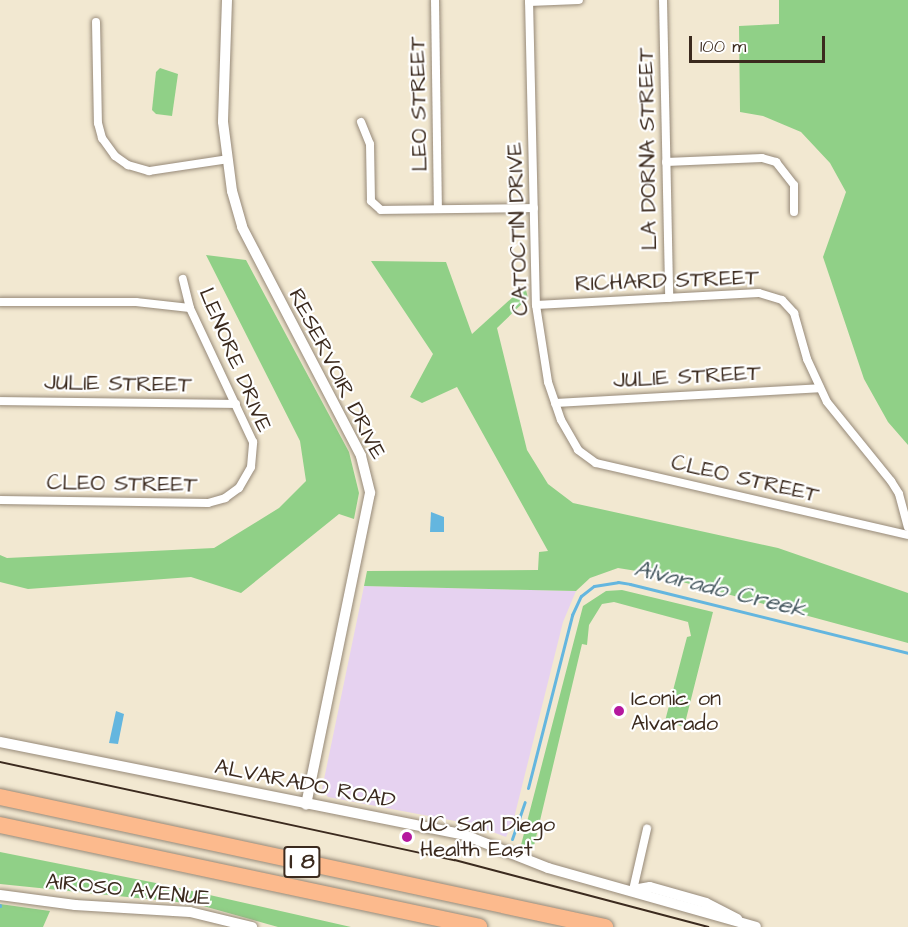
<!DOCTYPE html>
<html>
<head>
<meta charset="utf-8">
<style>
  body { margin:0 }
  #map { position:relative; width:908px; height:927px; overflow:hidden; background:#f2e8d1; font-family:"Architects Daughter",sans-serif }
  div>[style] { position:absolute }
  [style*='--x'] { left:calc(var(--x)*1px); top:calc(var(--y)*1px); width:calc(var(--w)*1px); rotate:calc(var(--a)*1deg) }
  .built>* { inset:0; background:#e6d2f0 }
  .green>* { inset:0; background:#90d087 }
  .water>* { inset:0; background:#64b6df }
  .stream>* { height:3px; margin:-1.5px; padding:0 1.5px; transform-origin:1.5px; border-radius:1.5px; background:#64b6df }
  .roads { filter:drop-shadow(0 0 2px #968978) drop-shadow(0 0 2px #968978) }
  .minor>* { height:8px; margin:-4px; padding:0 4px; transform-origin:4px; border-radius:4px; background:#fff }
  .tertiary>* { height:10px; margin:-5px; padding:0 5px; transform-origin:5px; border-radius:5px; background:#fff }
  .motorway>* { height:16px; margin:-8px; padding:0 8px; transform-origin:8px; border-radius:8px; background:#fcba8d }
  .tram>* { height:1.5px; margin:-0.75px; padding:0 0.75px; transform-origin:0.75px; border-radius:0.75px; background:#3b2a1e }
  .dots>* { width:16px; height:16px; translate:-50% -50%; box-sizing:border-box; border:3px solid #fff; border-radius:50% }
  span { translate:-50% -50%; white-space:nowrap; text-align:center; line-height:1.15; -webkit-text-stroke:4.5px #fff; paint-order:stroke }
  .shield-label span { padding:2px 4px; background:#fff; border:2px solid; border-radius:4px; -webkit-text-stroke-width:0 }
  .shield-label { font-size:21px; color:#3b2a1e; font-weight:700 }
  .street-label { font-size:22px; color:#3b2a1e }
  .poi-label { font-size:22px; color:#3b2a1e }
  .left { translate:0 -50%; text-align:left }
  .water-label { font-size:24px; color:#495b62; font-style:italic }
  .scale { position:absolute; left:689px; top:36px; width:136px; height:27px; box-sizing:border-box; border:3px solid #3b2a1e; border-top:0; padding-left:8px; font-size:18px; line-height:21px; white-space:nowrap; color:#3b2a1e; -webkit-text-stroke:4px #fff; paint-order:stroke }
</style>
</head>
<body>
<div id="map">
  <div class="built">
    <div style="clip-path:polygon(364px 586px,576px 591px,563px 622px,514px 818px,506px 837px,471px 824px,328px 797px,322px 789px)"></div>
  </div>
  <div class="green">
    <div style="clip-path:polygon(779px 0,908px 0,908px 445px,888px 422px,864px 379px,823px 257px,846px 192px,830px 163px,801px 132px,763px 116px,740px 112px,739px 26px,779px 24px)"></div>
    <div style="clip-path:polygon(160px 68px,178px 74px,172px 116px,156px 114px,152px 110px,156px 72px)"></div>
    <div style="clip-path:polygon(206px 255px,246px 260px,349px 452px,359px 493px,354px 519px,339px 514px,241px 593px,191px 577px,28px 589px,0 582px,0 555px,7px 558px,214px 548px,279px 508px,306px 481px,300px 441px)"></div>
    <div style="clip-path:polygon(371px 261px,446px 262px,472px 334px,525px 286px,528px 298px,497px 328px,527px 450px,548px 484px,573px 503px,778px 548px,908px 593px,908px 643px,649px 573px,618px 568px,590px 578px,576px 591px,364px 586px,367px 571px,538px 570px,539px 552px,548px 551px,457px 387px,422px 403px,410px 397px,433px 354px)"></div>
    <div style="clip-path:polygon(622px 590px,713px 612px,684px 727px,665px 721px,687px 637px,691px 636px,688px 622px,614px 602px,602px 604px,589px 625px,587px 645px,582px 644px,533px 850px,521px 845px,583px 606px,606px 591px)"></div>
    <div style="clip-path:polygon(0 852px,161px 884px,351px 927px,278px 927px,196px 904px,0 884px)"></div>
    <div style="clip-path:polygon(0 904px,50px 911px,43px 927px,0 927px)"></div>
  </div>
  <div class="water">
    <div style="clip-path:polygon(431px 512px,444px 517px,444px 532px,430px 532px)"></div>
    <div style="clip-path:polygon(116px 711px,124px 714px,118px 744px,109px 743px)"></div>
  </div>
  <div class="stream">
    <div style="--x:528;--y:788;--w:179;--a:-75.7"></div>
    <div style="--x:572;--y:615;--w:21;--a:-65"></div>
    <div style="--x:581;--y:596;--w:16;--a:-38"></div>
    <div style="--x:594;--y:586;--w:24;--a:-9"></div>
    <div style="--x:618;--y:582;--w:12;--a:9"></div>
    <div style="--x:630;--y:584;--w:286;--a:13.9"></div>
    <div style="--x:512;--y:839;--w:39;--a:-71"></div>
    <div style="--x:0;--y:906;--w:1;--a:-90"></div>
  </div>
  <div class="roads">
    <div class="minor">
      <div style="--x:435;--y:0;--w:208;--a:89.2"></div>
      <div style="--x:529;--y:0;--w:305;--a:88.7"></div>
      <div style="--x:536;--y:305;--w:78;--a:81.1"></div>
      <div style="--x:548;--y:382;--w:40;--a:71.1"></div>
      <div style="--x:561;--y:420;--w:34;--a:60"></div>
      <div style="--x:578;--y:450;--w:22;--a:36"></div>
      <div style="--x:596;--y:463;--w:320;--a:13"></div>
      <div style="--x:663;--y:0;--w:298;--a:88.8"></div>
      <div style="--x:529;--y:2;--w:50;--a:-2.3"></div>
      <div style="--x:96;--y:22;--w:101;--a:88.9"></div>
      <div style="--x:98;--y:123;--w:16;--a:75"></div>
      <div style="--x:102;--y:138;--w:22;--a:54"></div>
      <div style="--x:115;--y:156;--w:16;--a:35"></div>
      <div style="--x:128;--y:165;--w:22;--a:16"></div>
      <div style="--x:149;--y:171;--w:80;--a:-8.6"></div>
      <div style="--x:361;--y:122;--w:24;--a:68"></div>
      <div style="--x:370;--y:144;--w:57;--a:89"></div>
      <div style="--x:371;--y:201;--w:13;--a:42"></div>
      <div style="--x:381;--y:210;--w:153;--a:-0.7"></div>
      <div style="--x:666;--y:162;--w:96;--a:-2.4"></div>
      <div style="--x:762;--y:158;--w:15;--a:16"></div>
      <div style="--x:776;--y:162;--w:29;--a:52"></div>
      <div style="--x:794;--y:185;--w:27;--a:90"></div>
      <div style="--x:0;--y:302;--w:136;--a:0"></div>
      <div style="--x:136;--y:302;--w:54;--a:6.3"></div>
      <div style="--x:536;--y:305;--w:223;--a:-3.1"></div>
      <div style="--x:759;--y:293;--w:24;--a:17"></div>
      <div style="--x:782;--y:300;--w:18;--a:47"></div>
      <div style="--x:794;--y:313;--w:48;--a:74.2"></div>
      <div style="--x:807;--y:359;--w:47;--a:65.1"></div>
      <div style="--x:827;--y:402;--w:102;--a:51"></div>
      <div style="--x:891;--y:481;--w:15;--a:58"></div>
      <div style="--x:899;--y:494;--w:34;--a:75"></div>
      <div style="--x:0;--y:401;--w:236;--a:0.7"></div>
      <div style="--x:555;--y:403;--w:265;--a:-3.2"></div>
      <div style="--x:0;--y:500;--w:208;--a:0.8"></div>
      <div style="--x:208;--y:503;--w:18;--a:-16"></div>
      <div style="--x:225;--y:498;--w:17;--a:-36"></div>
      <div style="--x:239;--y:488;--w:24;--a:-60"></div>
      <div style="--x:251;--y:467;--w:25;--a:-85"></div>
      <div style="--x:253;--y:442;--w:148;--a:-115.2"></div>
      <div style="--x:190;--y:308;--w:30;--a:-104"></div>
      <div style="--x:633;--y:890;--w:63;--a:-77.1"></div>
    </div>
    <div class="tertiary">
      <div style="--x:227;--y:0;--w:122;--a:91.9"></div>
      <div style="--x:223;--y:122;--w:70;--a:82.6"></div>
      <div style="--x:232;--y:191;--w:37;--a:74"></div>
      <div style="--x:242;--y:227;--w:258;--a:62.5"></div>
      <div style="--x:361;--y:456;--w:38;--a:76"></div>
      <div style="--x:370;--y:493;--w:318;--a:101.6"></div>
      <div style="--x:0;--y:742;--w:471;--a:11.3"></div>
      <div style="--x:462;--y:834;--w:92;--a:21.6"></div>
      <div style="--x:548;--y:868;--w:216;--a:15.8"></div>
      <div style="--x:633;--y:890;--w:17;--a:-10"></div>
      <div style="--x:650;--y:887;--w:58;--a:15.9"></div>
      <div style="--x:706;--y:903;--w:35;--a:27"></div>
      <div style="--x:0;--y:895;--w:76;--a:7.6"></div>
      <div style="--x:75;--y:905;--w:115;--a:3.5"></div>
      <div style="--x:190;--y:912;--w:64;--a:13.6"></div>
    </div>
    <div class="motorway">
      <div style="--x:0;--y:797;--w:619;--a:12.13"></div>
      <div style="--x:0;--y:825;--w:490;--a:12"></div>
    </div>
  </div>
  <div class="tram">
    <div style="--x:0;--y:762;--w:465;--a:12.2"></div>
    <div style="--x:455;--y:860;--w:262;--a:14.8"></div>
  </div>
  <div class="dots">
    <div style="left:619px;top:711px;background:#b5179e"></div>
    <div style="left:407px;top:837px;background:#b5179e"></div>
  </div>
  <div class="shield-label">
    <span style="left:302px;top:862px">I 8</span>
  </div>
  <div class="street-label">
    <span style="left:419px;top:104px;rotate:-91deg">LEO STREET</span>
    <span style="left:648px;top:149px;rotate:-91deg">LA DORNA STREET</span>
    <span style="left:518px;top:229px;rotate:-92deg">CATOCTIN DRIVE</span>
    <span style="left:667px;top:281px;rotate:-2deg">RICHARD STREET</span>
    <span style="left:235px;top:360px;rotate:67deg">LENORE DRIVE</span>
    <span style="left:337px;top:374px;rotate:63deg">RESERVOIR DRIVE</span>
    <span style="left:687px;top:377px;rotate:-3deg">JULIE STREET</span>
    <span style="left:118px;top:384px;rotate:1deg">JULIE STREET</span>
    <span style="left:745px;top:479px;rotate:13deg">CLEO STREET</span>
    <span style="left:122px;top:484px;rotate:1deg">CLEO STREET</span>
    <span style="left:305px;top:784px;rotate:11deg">ALVARADO ROAD</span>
    <span style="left:128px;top:890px;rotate:6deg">AIROSO AVENUE</span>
  </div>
  <div class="poi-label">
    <span class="left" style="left:631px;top:711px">Iconic on<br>Alvarado</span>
    <span class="left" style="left:420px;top:837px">UC San Diego<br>Health East</span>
  </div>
  <div class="water-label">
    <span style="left:720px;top:590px;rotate:14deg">Alvarado Creek</span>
  </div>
  <div class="scale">100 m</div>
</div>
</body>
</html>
